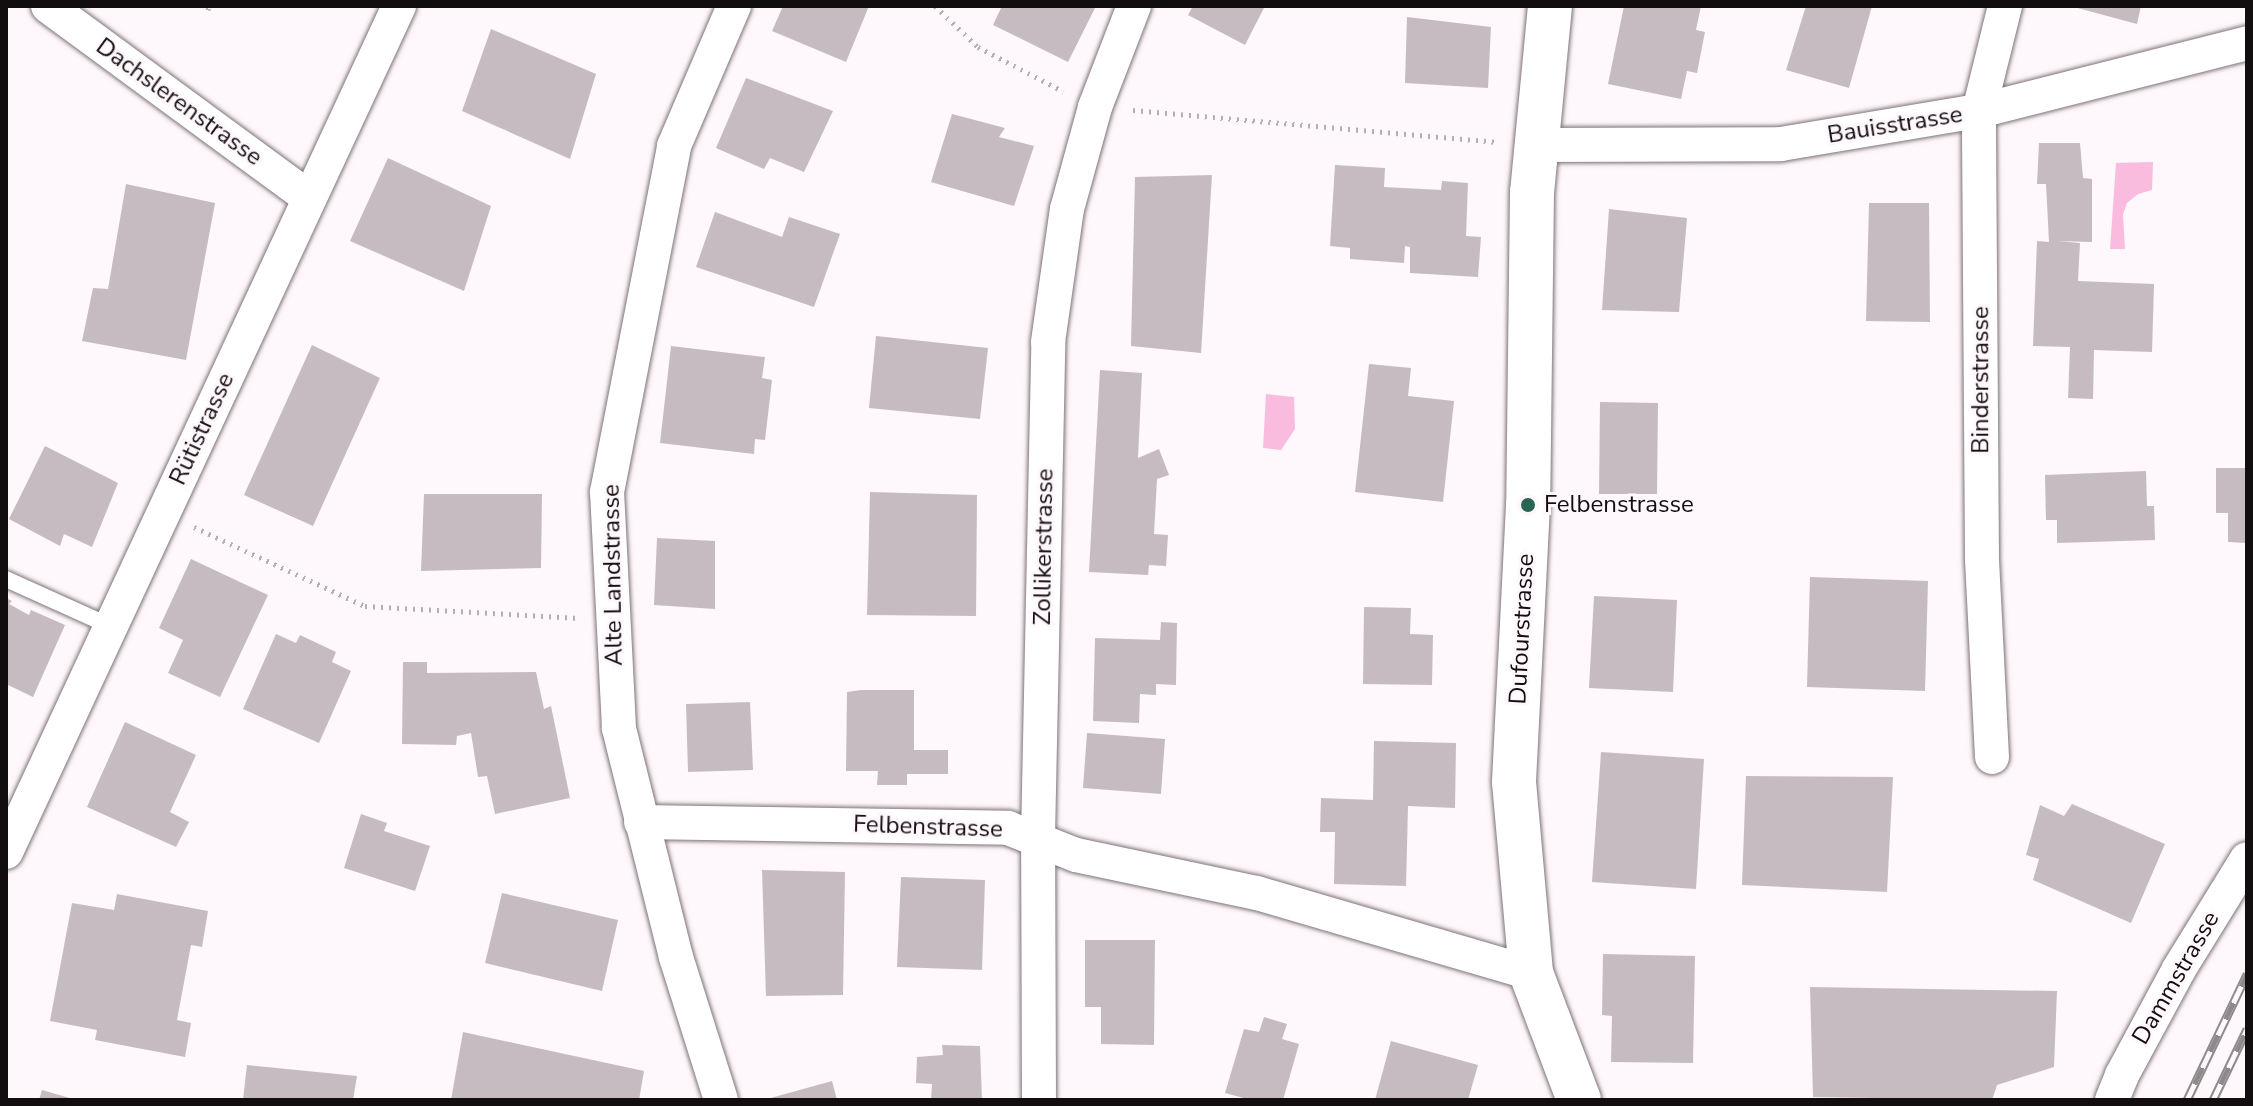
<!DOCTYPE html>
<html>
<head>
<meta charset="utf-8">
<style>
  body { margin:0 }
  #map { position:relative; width:2253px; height:1106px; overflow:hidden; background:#fef7fb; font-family:"Nunito Sans",sans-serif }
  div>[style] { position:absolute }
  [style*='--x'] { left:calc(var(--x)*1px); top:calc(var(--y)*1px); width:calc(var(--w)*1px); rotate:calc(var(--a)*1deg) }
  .water>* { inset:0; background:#f9bcdf }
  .building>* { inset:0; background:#c6bbc1 }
  .path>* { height:5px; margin-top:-2.5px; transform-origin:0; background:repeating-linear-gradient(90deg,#b5afb2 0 2px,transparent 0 8px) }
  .roads { filter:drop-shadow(0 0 2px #7d7378) drop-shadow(0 0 2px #7d7378) }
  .service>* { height:16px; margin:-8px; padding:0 8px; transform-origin:8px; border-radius:8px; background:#fff }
  .minor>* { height:34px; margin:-17px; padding:0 17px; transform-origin:17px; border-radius:17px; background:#fff }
  .secondary>* { height:44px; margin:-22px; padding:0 22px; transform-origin:22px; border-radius:22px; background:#fff }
  .rail>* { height:9px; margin-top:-4.5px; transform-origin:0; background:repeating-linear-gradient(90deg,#fef7fb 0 18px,#8f898c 0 36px); box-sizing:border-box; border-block:2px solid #8f898c }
  .dots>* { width:22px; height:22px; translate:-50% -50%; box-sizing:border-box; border:4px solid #fef7fb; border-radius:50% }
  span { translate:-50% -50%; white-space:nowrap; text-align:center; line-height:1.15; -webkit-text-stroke:6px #fef7fb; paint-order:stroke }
  .street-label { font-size:24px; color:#120e10 }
  .poi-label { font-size:24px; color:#120e10 }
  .left { translate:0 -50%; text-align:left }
  .frame { position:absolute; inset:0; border:8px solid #120e10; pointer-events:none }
</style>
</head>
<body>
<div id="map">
  <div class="water">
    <div style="clip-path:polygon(2153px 162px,2152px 190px,2138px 194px,2127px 203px,2123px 214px,2125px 249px,2110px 249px,2116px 163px)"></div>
    <div style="clip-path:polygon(1266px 394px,1294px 397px,1295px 429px,1281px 450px,1263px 448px)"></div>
  </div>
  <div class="building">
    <div style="clip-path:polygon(783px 6px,869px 6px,846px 62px,772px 31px)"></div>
    <div style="clip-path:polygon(1002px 6px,1096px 6px,1068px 62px,993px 25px)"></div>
    <div style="clip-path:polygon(1193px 6px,1265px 6px,1245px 45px,1188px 15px)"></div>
    <div style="clip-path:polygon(1624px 6px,1701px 6px,1696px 30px,1705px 32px,1697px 73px,1687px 71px,1681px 99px,1608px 84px)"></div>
    <div style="clip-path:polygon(1806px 6px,1872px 6px,1849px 88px,1786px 70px)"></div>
    <div style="clip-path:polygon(2070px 6px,2141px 6px,2137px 24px)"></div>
    <div style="clip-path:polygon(1407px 17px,1491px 27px,1488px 88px,1405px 83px)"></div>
    <div style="clip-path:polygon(491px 29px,596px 74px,570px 159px,462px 111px)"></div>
    <div style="clip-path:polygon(746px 78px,833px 111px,804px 172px,770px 158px,764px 169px,716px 148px)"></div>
    <div style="clip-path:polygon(952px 114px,1005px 128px,999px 137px,1034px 146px,1014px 206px,931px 182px)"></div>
    <div style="clip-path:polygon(2039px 143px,2080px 143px,2083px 178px,2092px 179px,2092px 242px,2058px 241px,2080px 243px,2078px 281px,2154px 284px,2152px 352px,2094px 350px,2093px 399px,2068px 398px,2070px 347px,2033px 346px,2037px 241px,2049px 242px,2046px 184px,2037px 184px)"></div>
    <div style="clip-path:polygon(388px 158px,491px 206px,464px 291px,350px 241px)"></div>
    <div style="clip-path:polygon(1335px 165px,1385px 168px,1384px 187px,1441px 190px,1442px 181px,1468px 183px,1466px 236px,1481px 237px,1478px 277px,1410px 273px,1410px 247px,1405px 246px,1404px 263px,1350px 259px,1350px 248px,1330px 246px)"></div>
    <div style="clip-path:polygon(1212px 175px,1201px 353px,1131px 346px,1135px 177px)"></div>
    <div style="clip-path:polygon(126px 184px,215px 203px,186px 360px,82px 341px,93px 288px,108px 289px)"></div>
    <div style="clip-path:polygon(1869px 203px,1929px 203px,1930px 322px,1866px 321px)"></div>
    <div style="clip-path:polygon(1609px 209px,1687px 218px,1679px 312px,1602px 310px)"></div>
    <div style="clip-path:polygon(715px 212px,782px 237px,789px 217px,840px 234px,814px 307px,696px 267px)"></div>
    <div style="clip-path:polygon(876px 336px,988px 348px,980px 419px,869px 408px)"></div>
    <div style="clip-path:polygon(312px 345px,380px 378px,313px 526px,244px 495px)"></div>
    <div style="clip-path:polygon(671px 346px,765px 357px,762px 378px,772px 380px,765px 440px,755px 439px,754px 454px,660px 443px)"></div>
    <div style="clip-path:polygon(1369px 364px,1411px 368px,1408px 396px,1454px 401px,1443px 502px,1355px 492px)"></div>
    <div style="clip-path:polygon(1100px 370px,1142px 373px,1138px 458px,1159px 449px,1169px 475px,1157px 479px,1154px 534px,1168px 535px,1166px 566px,1149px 565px,1148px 575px,1089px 572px)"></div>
    <div style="clip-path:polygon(1600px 402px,1658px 403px,1657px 494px,1599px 494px)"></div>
    <div style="clip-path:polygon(45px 446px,118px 483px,92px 547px,64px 534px,60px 546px,9px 519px)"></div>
    <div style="clip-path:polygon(2216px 468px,2247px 468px,2247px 543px,2228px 542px,2228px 513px,2216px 513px)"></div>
    <div style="clip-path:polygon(2146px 471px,2147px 506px,2154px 506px,2155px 540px,2057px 543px,2057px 520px,2046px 520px,2045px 475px)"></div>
    <div style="clip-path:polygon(870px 492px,977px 495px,976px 616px,867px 615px)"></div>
    <div style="clip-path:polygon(424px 494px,542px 494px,541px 568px,421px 571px)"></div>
    <div style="clip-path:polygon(657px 538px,715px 541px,715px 609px,654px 605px)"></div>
    <div style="clip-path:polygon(191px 559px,268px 595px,220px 697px,168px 673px,183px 640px,159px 628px)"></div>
    <div style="clip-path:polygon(1810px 577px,1928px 581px,1925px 691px,1807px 687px)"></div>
    <div style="clip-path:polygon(1594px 596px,1677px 600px,1673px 692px,1589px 688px)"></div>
    <div style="clip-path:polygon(6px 598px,12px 601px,9px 604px,29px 615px,31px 610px,65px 625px,33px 697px,6px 684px)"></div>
    <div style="clip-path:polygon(1364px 607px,1411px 608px,1410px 634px,1433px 635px,1432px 685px,1363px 684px)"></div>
    <div style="clip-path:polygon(1161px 622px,1177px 623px,1176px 685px,1156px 684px,1156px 695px,1140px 694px,1139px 723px,1093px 721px,1095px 638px,1160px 640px)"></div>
    <div style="clip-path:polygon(276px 634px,296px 643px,300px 635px,336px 652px,332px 662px,351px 671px,319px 743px,243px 709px)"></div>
    <div style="clip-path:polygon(403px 662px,427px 662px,427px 673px,536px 672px,544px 709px,551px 706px,570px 798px,495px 814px,487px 776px,478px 777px,471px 733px,457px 736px,456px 745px,402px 744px)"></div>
    <div style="clip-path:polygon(861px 690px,914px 690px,914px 750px,948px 750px,948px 774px,907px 774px,907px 785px,877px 785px,878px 771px,846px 771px,847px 692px)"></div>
    <div style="clip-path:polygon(750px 702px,753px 770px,688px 772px,686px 704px)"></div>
    <div style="clip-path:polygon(125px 722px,196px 755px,170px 812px,189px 822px,176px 847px,87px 807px)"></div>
    <div style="clip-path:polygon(1087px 733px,1165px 739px,1161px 794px,1083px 788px)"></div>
    <div style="clip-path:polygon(1374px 741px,1456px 743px,1455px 808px,1408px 806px,1406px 886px,1334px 884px,1335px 832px,1320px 832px,1321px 798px,1373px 800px)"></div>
    <div style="clip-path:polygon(1601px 752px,1704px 759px,1696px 889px,1592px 882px)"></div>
    <div style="clip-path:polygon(1746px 776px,1893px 777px,1887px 892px,1742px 885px)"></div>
    <div style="clip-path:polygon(2072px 804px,2165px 844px,2131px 923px,2033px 880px,2039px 859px,2026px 855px,2040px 805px,2064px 816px)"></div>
    <div style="clip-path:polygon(361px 814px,387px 823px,384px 831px,430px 846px,415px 891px,344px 868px)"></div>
    <div style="clip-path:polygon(762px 870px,845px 872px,843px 995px,766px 996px)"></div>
    <div style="clip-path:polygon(901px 877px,985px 880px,982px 970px,897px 967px)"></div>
    <div style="clip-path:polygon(502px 893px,618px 920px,602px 991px,485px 963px)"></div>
    <div style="clip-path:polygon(117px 894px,208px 911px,202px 947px,191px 945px,177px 1020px,191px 1023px,185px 1057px,95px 1040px,97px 1030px,50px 1021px,72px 903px,114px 910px)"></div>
    <div style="clip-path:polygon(1085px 940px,1155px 940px,1154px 1045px,1101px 1044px,1101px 1007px,1085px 1007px)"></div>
    <div style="clip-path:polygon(1603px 954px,1695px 956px,1693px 1063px,1611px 1062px,1612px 1016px,1602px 1015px)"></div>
    <div style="clip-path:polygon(1810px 987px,2057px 991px,2054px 1067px,1997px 1085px,1992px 1100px,1813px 1097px)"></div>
    <div style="clip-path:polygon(1264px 1017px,1287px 1024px,1282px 1039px,1299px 1044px,1283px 1100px,1251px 1100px,1225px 1093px,1244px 1029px,1259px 1032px)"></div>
    <div style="clip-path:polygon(463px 1032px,644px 1071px,639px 1100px,451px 1100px)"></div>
    <div style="clip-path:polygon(1391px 1041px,1478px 1065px,1468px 1100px,1375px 1100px)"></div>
    <div style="clip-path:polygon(942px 1045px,980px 1046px,982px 1100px,931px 1100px,932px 1084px,916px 1083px,917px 1057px,943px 1055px)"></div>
    <div style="clip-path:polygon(247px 1065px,357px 1076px,353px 1100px,243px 1100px)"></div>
    <div style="clip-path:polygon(832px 1081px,837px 1100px,767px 1100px,767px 1099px)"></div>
    <div style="clip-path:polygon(42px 1090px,73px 1099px,73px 1100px,39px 1100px)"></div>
  </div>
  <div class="path">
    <div style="--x:935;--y:6;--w:59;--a:43.6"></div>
    <div style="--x:978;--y:47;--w:96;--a:27.4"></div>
    <div style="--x:208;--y:10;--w:4;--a:-76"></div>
    <div style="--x:1133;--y:110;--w:366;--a:5"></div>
    <div style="--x:194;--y:527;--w:188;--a:24.8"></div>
    <div style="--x:365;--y:606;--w:214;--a:3.2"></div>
  </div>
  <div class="roads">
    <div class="service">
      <div style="--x:6;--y:579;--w:114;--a:24.3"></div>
    </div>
    <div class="minor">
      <div style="--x:48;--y:6;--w:324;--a:36.3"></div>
      <div style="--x:1535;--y:145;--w:246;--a:-0.2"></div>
      <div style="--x:1781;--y:144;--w:201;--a:-9.5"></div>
      <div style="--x:1979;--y:111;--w:276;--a:-14.2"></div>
      <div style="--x:1992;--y:757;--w:197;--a:-92.9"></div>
      <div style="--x:1982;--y:560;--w:449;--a:-90.4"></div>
      <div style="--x:1979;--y:111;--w:108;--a:-76.1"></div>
      <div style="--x:641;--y:822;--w:367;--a:0.9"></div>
      <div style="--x:1008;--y:828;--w:73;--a:21.7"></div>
      <div style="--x:1076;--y:855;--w:185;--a:11.9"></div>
      <div style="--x:1257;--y:893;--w:285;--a:16.3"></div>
      <div style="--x:6;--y:852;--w:933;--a:-65.08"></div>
      <div style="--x:721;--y:1100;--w:150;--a:-107.5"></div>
      <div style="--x:676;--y:957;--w:236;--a:-104"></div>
      <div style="--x:619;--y:728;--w:236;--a:-92.9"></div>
      <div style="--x:607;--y:492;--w:352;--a:-79"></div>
      <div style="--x:674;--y:146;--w:152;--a:-66.8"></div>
      <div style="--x:1039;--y:1100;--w:263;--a:-90.2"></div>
      <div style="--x:1038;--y:837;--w:495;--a:-88.8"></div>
      <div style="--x:1048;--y:342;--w:134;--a:-81.9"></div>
      <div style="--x:1067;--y:209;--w:106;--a:-74.6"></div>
      <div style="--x:1095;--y:107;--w:108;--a:-68.9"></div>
      <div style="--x:2112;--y:1100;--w:27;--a:-68"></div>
      <div style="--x:2122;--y:1075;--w:120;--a:-61.7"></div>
      <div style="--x:2179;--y:969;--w:129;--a:-58.3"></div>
    </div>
    <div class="secondary">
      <div style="--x:1550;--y:6;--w:187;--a:95.5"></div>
      <div style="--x:1532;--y:192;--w:313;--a:90.7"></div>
      <div style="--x:1528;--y:505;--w:277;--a:92.9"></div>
      <div style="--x:1514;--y:782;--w:192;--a:84.9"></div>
      <div style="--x:1531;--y:973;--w:136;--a:69.3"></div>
    </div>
  </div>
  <div class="rail">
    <div style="--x:2187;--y:1100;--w:140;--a:-64.5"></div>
    <div style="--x:2213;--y:1100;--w:79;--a:-64.4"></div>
  </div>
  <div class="dots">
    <div style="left:1528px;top:505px;background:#286652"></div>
  </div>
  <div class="street-label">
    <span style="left:179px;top:102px;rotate:36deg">Dachslerenstrasse</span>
    <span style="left:1895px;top:125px;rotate:-9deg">Bauisstrasse</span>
    <span style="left:1981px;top:380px;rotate:-90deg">Binderstrasse</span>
    <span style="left:202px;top:429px;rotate:-65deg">Rütistrasse</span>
    <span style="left:1044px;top:547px;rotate:-89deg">Zollikerstrasse</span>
    <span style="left:613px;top:575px;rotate:-91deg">Alte Landstrasse</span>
    <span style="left:1522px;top:629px;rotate:-87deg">Dufourstrasse</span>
    <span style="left:928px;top:827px;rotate:2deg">Felbenstrasse</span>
    <span style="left:2176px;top:978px;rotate:-60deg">Dammstrasse</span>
  </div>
  <div class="poi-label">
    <span class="left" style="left:1544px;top:505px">Felbenstrasse</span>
  </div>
  <div class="frame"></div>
</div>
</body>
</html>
